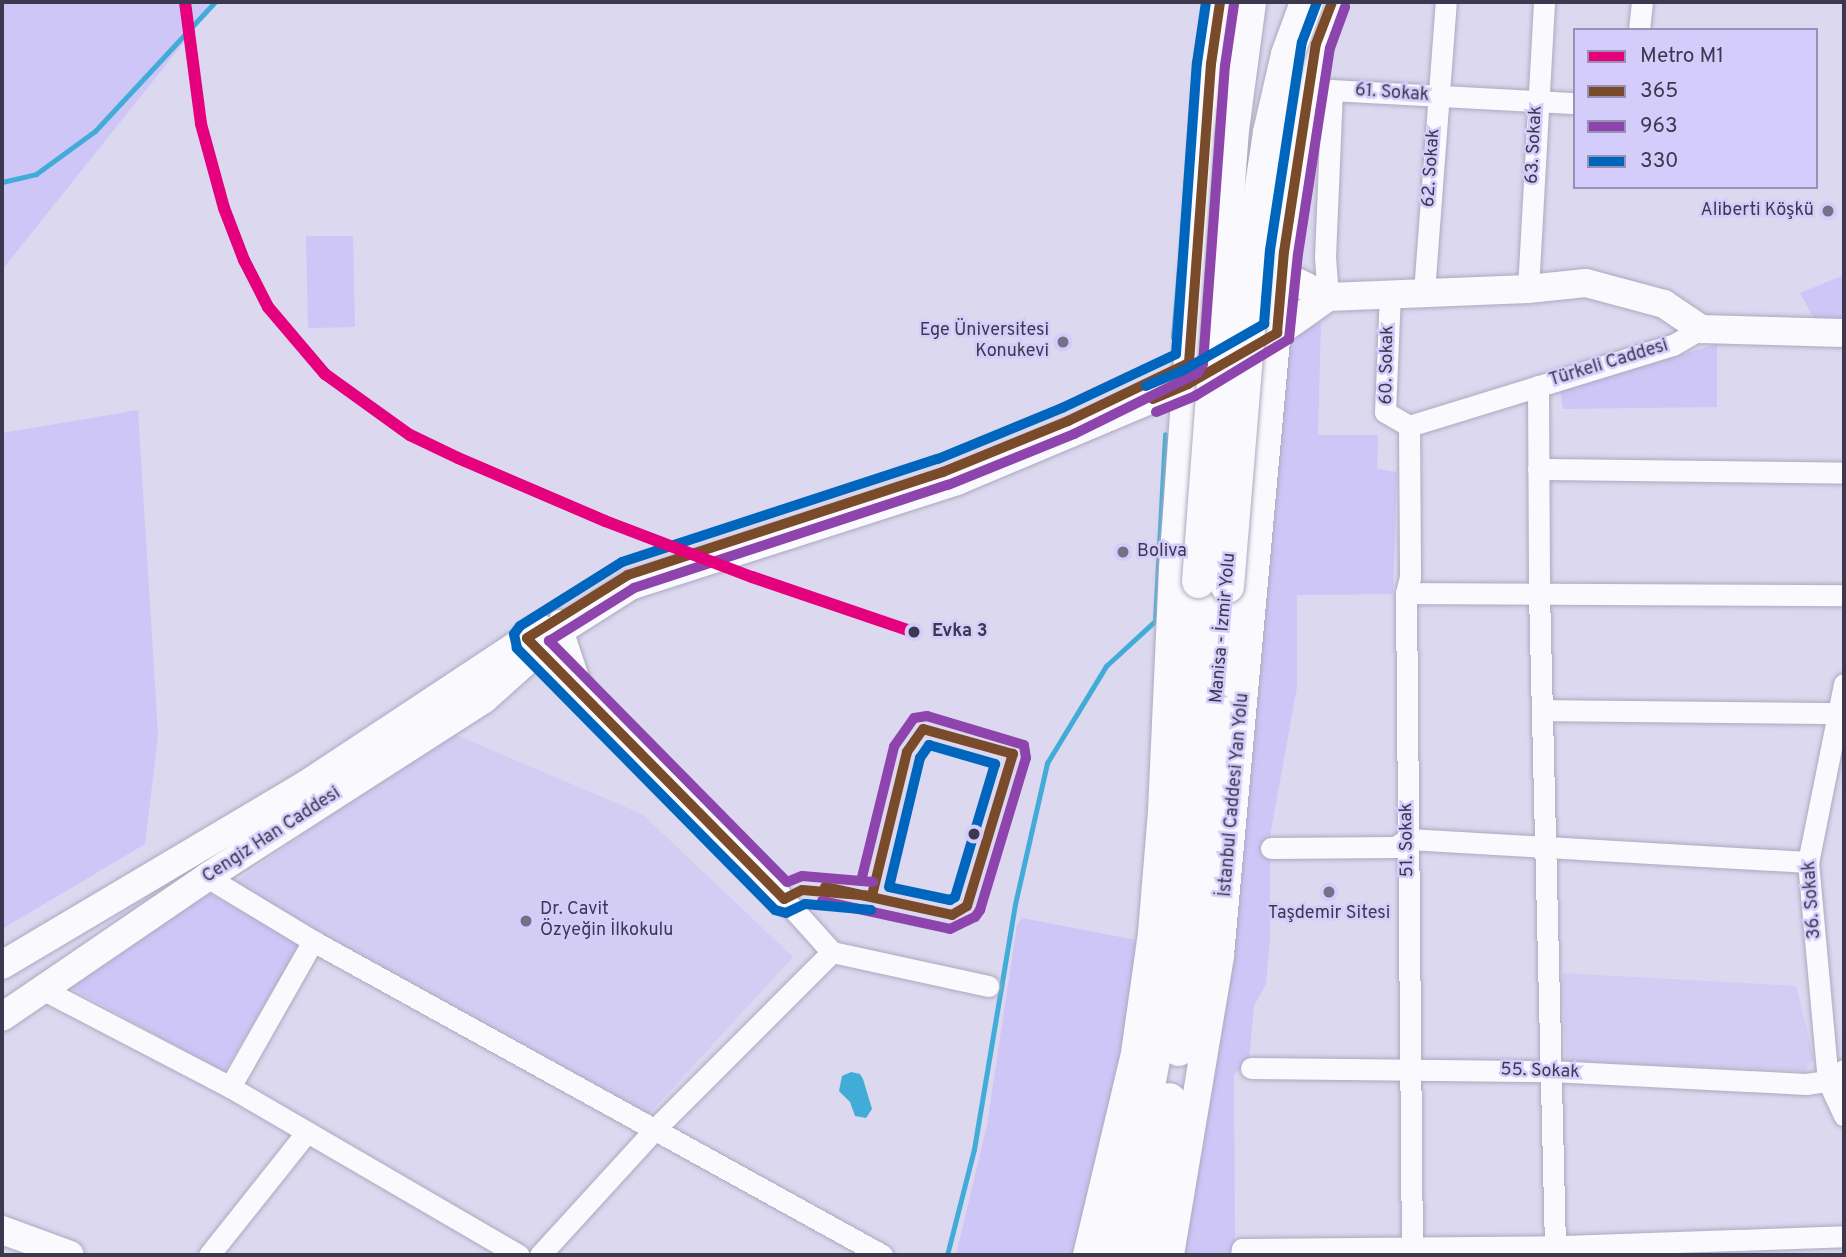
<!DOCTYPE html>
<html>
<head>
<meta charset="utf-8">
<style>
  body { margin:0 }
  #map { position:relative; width:1846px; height:1257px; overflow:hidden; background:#dbd8f0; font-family:Overpass,sans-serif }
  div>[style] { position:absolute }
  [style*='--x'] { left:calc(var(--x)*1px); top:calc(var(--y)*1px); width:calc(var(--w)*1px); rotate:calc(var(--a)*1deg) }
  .built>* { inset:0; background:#d3ccf3 }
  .green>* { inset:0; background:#cec6f7 }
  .water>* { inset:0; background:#42acd8 }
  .stream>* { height:5px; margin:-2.5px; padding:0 2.5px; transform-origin:2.5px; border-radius:2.5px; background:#42acd8 }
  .roads { filter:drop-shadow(0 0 2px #aca9be) drop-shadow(0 0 2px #aca9be) }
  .minor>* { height:21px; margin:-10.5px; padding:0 10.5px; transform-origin:10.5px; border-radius:10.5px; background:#faf9fd }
  .secondary>* { height:28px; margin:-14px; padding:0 14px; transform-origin:14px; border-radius:14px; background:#faf9fd }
  .trunk>* { height:33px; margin:-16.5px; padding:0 16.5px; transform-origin:16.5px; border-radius:16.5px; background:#faf9fd }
  .bridges { filter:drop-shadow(0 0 2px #aca9be) drop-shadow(0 0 2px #aca9be) }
  .trunk-bridge>* { height:33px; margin:-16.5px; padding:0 16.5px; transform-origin:16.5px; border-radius:16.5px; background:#faf9fd }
  .bus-1>* { height:10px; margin:-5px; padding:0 5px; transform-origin:5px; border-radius:5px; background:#7a4b2a }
  .bus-2>* { height:10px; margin:-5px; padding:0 5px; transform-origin:5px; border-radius:5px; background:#8e44ad }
  .bus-3>* { height:10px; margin:-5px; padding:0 5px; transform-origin:5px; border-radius:5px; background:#0065bd }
  .metro-1>* { height:12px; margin:-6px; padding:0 6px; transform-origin:6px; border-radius:6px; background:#e5007d }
  .dots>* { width:19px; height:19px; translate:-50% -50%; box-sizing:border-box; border:4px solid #d4cdfb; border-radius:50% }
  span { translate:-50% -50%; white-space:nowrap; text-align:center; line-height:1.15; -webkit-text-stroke:5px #d4cdfb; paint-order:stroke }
  .street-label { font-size:18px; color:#3c384f }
  .poi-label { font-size:18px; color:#3c384f }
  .right { translate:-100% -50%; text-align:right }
  .left { translate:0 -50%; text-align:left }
  .stop-label { font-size:18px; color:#3c384f; font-weight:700 }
  .frame { position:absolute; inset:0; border:4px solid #3c384f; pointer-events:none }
  .legend { position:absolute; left:1573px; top:28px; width:245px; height:161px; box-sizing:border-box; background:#d4cdfb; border:2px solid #9791b6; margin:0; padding:9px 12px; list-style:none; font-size:21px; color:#3c384f }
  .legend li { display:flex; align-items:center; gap:14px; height:35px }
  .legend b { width:35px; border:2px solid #9791b6 }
</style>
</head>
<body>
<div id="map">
  <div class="built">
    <div style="clip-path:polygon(447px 731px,642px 814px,793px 957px,649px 1114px,232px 885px)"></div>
    <div style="clip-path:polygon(1562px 973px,1796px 986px,1814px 1058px,1805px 1071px,1566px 1062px)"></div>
  </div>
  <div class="green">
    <div style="clip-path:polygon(2px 2px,216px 2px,2px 270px)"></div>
    <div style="clip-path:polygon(306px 236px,353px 236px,355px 327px,308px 328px)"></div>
    <div style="clip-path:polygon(1844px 275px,1844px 323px,1816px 322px,1800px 293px)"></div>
    <div style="clip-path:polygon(1321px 322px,1318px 435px,1378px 435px,1377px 469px,1397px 472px,1393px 594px,1297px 595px,1297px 687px,1270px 836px,1270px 938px,1266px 984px,1254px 1006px,1249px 1061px,1234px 1075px,1235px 1255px,1182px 1255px,1285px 331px)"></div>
    <div style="clip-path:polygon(1717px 344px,1717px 407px,1563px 409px,1560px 390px)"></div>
    <div style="clip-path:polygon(138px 410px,158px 736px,145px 844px,2px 929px,2px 433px)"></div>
    <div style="clip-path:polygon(205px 891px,301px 944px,224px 1072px,69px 987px)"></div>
    <div style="clip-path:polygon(1022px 918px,1136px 940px,1126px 1046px,1081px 1255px,956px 1255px,987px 1125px,1017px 925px)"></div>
  </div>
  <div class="water">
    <div style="clip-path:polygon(851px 1072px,860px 1074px,863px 1079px,872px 1109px,866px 1118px,855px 1116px,850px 1102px,839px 1091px,842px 1076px)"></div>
  </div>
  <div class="stream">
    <div style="--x:1201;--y:36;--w:34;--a:-85"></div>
    <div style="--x:2;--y:182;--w:35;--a:-13"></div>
    <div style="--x:36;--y:174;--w:73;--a:-36.1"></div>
    <div style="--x:95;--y:131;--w:176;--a:-47.1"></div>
    <div style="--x:1182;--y:231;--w:77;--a:-84.1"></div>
    <div style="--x:1173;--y:337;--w:68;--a:-85"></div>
    <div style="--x:947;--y:1255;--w:109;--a:-75.7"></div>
    <div style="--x:974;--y:1149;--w:248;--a:-80.5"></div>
    <div style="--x:1015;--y:904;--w:145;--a:-77.2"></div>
    <div style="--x:1047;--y:763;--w:114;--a:-58.7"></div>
    <div style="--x:1106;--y:666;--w:67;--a:-42.6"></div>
    <div style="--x:1155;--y:621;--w:187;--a:-86.9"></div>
  </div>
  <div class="roads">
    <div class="minor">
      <div style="--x:1639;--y:30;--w:28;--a:-84"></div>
      <div style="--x:1528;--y:289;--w:287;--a:-86.8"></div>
      <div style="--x:1424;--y:292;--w:291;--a:-85.7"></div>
      <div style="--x:1390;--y:293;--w:119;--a:92.4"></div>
      <div style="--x:1385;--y:412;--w:28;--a:30"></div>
      <div style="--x:1328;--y:297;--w:40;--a:-94.3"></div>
      <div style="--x:1325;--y:257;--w:167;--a:-87.6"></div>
      <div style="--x:1332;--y:90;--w:243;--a:3.1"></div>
      <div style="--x:1538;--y:386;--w:206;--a:89.7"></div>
      <div style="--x:1539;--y:592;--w:654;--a:88.6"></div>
      <div style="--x:1409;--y:426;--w:151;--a:89.6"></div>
      <div style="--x:1410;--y:577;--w:16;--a:104"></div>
      <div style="--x:1406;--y:593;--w:662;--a:89.48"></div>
      <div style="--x:1409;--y:426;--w:276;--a:-17.1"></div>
      <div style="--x:1673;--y:345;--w:32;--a:-30"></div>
      <div style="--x:1538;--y:469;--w:306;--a:0.7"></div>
      <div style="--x:1406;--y:593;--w:438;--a:0.3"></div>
      <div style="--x:559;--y:620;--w:70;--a:71.6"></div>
      <div style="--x:528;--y:640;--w:330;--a:45"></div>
      <div style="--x:761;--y:873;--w:106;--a:48.1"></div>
      <div style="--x:832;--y:952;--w:160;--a:12.3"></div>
      <div style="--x:1844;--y:684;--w:182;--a:101.4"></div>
      <div style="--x:1808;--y:862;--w:220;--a:84.8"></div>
      <div style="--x:1828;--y:1081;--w:38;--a:65"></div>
      <div style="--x:1543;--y:710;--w:294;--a:0.6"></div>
      <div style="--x:1271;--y:848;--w:124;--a:-0.5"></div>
      <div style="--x:1395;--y:847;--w:15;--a:-32"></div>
      <div style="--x:1408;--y:839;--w:401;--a:3.3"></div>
      <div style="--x:207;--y:877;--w:124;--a:31.1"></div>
      <div style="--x:313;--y:941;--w:650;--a:28.89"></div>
      <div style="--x:44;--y:990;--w:210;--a:27.5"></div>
      <div style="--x:230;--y:1087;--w:334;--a:30.2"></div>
      <div style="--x:1251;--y:1068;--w:300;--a:0.6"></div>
      <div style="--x:1551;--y:1071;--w:255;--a:2.9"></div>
      <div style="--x:1806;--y:1084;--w:22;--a:-8"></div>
      <div style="--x:1828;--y:1081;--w:19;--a:-35"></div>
      <div style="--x:230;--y:1087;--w:168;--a:-60.4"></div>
      <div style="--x:209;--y:1255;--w:157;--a:-51.5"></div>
      <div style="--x:540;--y:1255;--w:172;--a:-47.6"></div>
      <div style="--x:656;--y:1128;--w:249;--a:-45"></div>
      <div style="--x:1241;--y:1255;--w:6;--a:-81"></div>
      <div style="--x:1242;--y:1249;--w:322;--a:-0.5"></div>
      <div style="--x:1564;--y:1246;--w:280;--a:-2"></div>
    </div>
    <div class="secondary">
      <div style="--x:1282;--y:275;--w:51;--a:25.6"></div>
      <div style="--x:1328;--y:297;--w:200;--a:-2.3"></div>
      <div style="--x:1528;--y:289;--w:58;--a:-5.9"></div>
      <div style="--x:1586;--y:283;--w:81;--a:15.1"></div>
      <div style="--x:1664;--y:304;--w:45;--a:34"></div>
      <div style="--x:1701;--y:329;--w:143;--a:1.6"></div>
      <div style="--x:2;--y:965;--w:355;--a:-30.7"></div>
      <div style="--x:307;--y:784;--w:281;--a:-33.5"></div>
      <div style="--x:2;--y:1017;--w:248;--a:-34.3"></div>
      <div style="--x:207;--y:877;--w:329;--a:-32.7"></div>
      <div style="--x:484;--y:699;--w:103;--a:-41.9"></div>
      <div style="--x:561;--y:630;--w:82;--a:-32.5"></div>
      <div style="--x:630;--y:586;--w:343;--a:-17.8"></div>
      <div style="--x:957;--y:481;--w:251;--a:-22.8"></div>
      <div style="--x:1188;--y:384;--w:103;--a:-29.8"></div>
      <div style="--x:1277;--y:333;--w:62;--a:-35.2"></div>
      <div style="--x:2;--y:1230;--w:72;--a:20.2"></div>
      <div style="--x:1087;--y:1255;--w:208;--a:-76.6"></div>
      <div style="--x:1135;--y:1053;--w:121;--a:-81.9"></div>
      <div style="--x:1152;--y:933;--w:122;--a:-85.3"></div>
      <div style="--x:1162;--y:811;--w:243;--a:-87.4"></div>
      <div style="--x:1173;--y:568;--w:308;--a:-85.9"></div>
      <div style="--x:1195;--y:261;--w:198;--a:-85.4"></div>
      <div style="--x:1211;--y:64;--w:63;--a:-81.7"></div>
      <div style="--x:1170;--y:1255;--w:304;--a:-80.5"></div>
      <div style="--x:1220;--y:955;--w:706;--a:-84.8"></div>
      <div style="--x:1284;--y:252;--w:210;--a:-81.3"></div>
      <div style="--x:1316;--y:44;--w:45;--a:-69.1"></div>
    </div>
    <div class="trunk">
      <div style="--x:1178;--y:1049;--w:230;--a:-82.5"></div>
      <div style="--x:1208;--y:821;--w:236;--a:-85.4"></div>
      <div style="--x:1117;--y:1255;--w:210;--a:-79.6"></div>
      <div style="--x:1155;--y:1048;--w:117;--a:-82.1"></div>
      <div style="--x:1171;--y:932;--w:352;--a:-85.6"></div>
      <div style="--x:1143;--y:1255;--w:158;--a:-80.5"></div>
    </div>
  </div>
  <div class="bridges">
    <div class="trunk-bridge">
      <div style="--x:1198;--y:581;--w:445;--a:-85.7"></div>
      <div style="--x:1231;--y:137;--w:136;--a:-82.4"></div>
      <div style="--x:1227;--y:586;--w:382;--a:-85.3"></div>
      <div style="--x:1258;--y:205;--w:74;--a:-81.4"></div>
      <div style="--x:1269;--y:132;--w:80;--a:-77"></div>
      <div style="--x:1287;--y:54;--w:55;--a:-69.9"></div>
    </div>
  </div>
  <div class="bus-1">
    <div style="--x:1153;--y:399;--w:38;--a:-23"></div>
    <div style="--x:1188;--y:384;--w:103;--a:-29.8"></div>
    <div style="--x:1277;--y:333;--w:81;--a:-85.1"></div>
    <div style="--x:1284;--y:252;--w:210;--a:-81.3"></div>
    <div style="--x:1316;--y:44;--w:45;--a:-69.1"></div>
    <div style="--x:825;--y:887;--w:130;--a:12.4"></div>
    <div style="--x:952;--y:915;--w:17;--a:-31"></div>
    <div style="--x:967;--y:906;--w:159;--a:-73.2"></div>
    <div style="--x:1013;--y:754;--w:93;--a:-164.5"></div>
    <div style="--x:923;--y:729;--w:28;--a:125"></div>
    <div style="--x:907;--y:752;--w:148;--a:103.7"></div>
    <div style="--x:872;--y:896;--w:70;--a:-175.1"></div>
    <div style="--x:802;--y:890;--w:20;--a:153"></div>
    <div style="--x:784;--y:899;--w:366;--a:-134.6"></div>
    <div style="--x:527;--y:638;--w:119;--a:-32"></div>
    <div style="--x:628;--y:575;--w:331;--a:-18.1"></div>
    <div style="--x:943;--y:472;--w:135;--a:-22.2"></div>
    <div style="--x:1068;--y:421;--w:134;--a:-25.6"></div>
    <div style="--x:1189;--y:363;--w:300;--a:-85.8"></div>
    <div style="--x:1211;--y:64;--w:63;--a:-81.7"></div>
  </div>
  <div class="bus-2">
    <div style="--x:1156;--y:412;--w:42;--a:-22.3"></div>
    <div style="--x:1195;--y:396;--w:110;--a:-31.2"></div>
    <div style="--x:1289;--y:339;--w:85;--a:-84"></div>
    <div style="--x:1298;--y:254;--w:208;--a:-81.2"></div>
    <div style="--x:1330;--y:48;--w:44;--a:-69.9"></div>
    <div style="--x:873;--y:882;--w:71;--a:-175.2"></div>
    <div style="--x:802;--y:876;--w:16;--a:158"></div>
    <div style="--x:787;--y:882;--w:339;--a:-134.6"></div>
    <div style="--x:549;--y:641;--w:100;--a:-31.9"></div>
    <div style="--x:634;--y:588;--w:330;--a:-18.2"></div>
    <div style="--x:948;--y:485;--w:136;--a:-22"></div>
    <div style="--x:1074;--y:434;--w:138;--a:-26.2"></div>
    <div style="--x:1198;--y:373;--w:10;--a:-61"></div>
    <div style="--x:1203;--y:364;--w:299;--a:-85.8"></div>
    <div style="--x:1225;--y:66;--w:63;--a:-81.7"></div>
    <div style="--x:822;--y:901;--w:131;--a:12.3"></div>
    <div style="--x:950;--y:929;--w:28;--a:-26"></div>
    <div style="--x:975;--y:917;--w:9;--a:-54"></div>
    <div style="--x:980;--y:910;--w:159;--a:-73.2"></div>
    <div style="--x:1026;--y:758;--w:13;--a:-99"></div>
    <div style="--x:1024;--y:745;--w:101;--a:-163.4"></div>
    <div style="--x:927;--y:716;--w:13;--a:171"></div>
    <div style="--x:914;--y:718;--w:35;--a:125"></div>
    <div style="--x:894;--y:747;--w:138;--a:103.8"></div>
  </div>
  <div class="bus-3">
    <div style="--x:1146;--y:386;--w:39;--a:-23"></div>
    <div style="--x:1182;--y:371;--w:95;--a:-29.8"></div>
    <div style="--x:1264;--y:324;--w:74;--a:-85.4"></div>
    <div style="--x:1270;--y:250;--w:210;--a:-81.3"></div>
    <div style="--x:1302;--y:42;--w:43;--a:-69.4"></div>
    <div style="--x:929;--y:745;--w:69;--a:16.1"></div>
    <div style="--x:995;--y:764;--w:139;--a:106.7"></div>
    <div style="--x:955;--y:897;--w:6;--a:149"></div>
    <div style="--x:950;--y:900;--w:62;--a:-168"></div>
    <div style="--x:889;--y:887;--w:133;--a:-76.5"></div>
    <div style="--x:920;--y:758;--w:16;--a:-55"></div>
    <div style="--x:871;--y:910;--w:66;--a:-174.8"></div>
    <div style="--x:805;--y:904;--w:21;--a:155"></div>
    <div style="--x:786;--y:913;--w:11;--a:-165"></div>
    <div style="--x:775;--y:910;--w:368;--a:-134.6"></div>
    <div style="--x:517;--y:648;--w:14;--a:-102"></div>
    <div style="--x:514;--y:634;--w:10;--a:-53"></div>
    <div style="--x:520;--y:626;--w:120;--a:-32.1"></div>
    <div style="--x:622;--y:562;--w:332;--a:-18.1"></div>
    <div style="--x:938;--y:459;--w:134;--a:-22.4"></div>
    <div style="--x:1062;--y:408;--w:126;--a:-25.3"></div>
    <div style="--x:1176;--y:354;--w:292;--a:-85.9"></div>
    <div style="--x:1197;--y:63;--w:62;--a:-81.6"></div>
  </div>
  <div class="metro-1">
    <div style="--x:185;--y:2;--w:123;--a:82.5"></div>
    <div style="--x:201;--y:124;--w:87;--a:74.7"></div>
    <div style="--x:224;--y:208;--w:56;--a:69"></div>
    <div style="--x:244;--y:260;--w:53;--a:62.9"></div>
    <div style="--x:268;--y:307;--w:88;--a:49.6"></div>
    <div style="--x:325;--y:374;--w:105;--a:35.7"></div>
    <div style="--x:410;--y:435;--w:53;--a:25.6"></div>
    <div style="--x:458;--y:458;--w:160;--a:23.2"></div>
    <div style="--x:605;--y:521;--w:157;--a:20.9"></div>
    <div style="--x:752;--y:577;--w:171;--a:18.8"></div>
  </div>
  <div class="dots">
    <div style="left:1828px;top:211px;background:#747087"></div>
    <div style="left:1063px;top:342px;background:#747087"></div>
    <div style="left:1123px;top:552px;background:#747087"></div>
    <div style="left:914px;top:632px;background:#3c384f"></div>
    <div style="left:974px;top:834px;background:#3c384f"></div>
    <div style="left:1329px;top:892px;background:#747087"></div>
    <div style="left:526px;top:921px;background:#747087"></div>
  </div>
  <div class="street-label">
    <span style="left:1392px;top:94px;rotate:4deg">61. Sokak</span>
    <span style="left:1535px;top:145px;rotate:-87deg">63. Sokak</span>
    <span style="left:1432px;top:168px;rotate:-86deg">62. Sokak</span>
    <span style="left:1609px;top:364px;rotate:-17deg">Türkeli Caddesi</span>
    <span style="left:1388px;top:365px;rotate:-89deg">60. Sokak</span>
    <span style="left:1224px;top:628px;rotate:-85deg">Manisa - İzmir Yolu</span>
    <span style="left:1235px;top:795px;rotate:-85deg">İstanbul Caddesi Yan Yolu</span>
    <span style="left:272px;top:836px;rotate:-33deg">Cengiz Han Caddesi</span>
    <span style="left:1408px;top:840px;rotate:-91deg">51. Sokak</span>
    <span style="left:1813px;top:900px;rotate:-94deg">36. Sokak</span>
    <span style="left:1540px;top:1072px;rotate:2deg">55. Sokak</span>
  </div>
  <div class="poi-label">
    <span class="right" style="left:1814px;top:211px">Aliberti Köşkü</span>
    <span class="right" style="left:1049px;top:342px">Ege Üniversitesi<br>Konukevi</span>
    <span class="left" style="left:1137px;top:552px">Boliva</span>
    <span class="left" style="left:540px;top:921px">Dr. Cavit<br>Özyeğin İlkokulu</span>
    <span style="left:1329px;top:914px">Taşdemir Sitesi</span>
  </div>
  <div class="stop-label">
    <span class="left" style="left:932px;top:632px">Evka 3</span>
  </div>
  <div class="frame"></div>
  <ul class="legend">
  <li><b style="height:9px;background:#e5007d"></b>Metro M1</li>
  <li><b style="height:9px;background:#7a4b2a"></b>365</li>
  <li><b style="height:9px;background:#8e44ad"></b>963</li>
  <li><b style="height:9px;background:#0065bd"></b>330</li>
  </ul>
</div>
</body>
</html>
